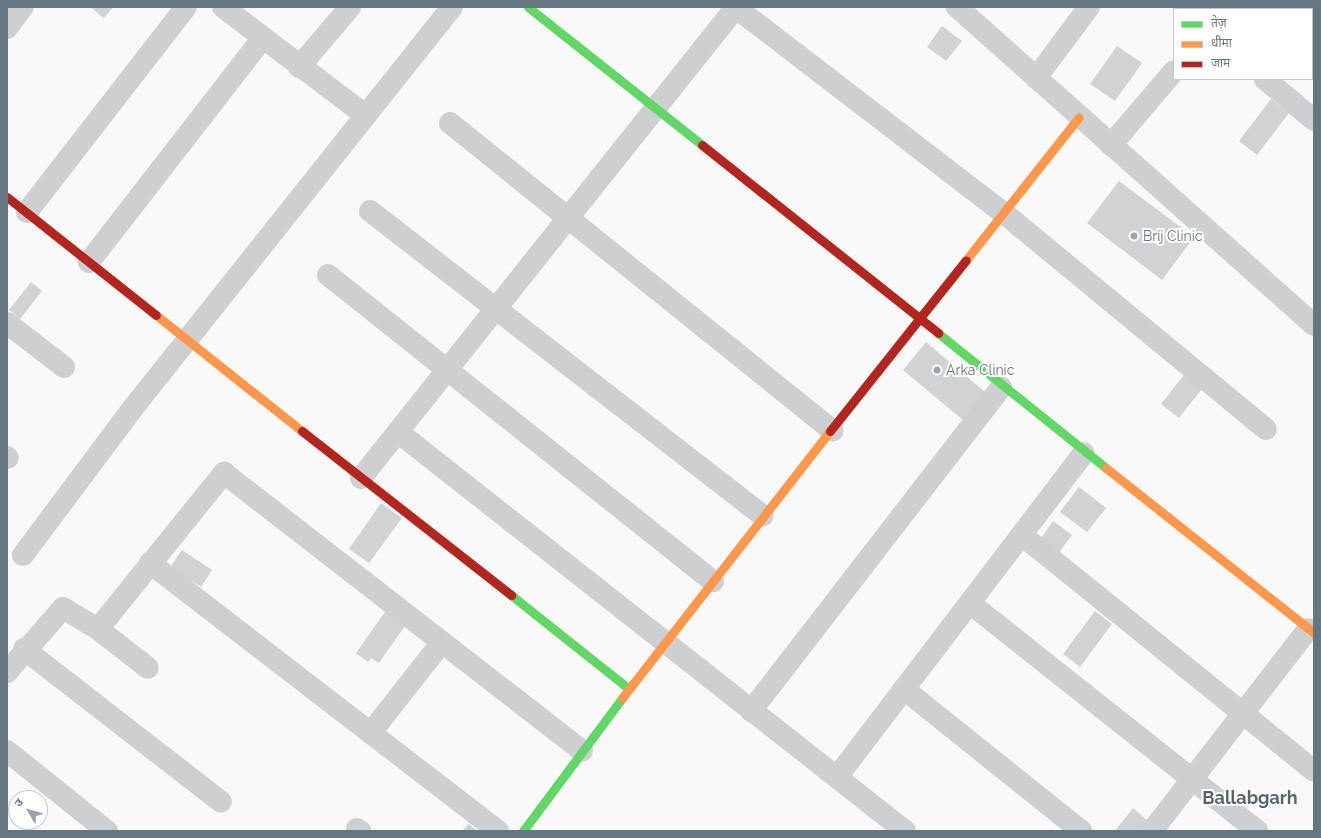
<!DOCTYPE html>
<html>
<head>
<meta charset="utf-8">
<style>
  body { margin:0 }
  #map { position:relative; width:1321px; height:838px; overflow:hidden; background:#f9f9f9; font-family:Raleway,"Noto Sans Devanagari",sans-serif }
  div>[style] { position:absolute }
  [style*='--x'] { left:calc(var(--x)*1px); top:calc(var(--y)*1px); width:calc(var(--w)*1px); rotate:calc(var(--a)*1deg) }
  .building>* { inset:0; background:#d0d2d3 }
  .street>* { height:22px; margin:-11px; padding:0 11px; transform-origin:11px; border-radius:11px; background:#cecfd0 }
  .fast>* { height:9px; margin:-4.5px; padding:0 4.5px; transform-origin:4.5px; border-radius:4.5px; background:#63d668 }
  .slow>* { height:9px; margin:-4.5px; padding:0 4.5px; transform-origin:4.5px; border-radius:4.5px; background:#ff974d }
  .jam>* { height:9px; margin:-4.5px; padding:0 4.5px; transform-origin:4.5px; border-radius:4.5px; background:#b3261e }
  .dots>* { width:11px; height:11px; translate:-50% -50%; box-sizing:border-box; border:2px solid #fff; border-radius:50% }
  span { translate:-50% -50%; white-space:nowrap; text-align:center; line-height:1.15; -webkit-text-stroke:4px #fff; paint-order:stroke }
  .poi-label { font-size:14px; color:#657683 }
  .left { translate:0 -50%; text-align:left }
  .district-label { font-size:18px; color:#57646e; font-weight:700 }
  .frame { position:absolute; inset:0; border:8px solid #657683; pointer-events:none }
  .legend { position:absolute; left:1173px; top:8px; width:140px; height:72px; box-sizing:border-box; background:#fff; border:1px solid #c1c8cd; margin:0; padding:5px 7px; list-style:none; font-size:12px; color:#657683 }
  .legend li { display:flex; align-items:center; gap:8px; height:20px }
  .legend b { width:20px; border:1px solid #c1c8cd }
  .north { position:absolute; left:8px; top:790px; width:40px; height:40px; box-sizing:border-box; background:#fff; border:1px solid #c1c8cd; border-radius:50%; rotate:308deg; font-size:11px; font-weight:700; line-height:16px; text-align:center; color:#657683 }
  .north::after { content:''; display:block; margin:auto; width:14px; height:18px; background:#99a4ac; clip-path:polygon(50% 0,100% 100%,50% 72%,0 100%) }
</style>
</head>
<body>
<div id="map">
  <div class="building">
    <div style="clip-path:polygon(90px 7px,113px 7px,104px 18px)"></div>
    <div style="clip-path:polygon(942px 26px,962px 41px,946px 61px,927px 47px)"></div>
    <div style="clip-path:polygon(1117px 46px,1142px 63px,1115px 101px,1090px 84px)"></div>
    <div style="clip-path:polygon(1271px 99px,1289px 113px,1257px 155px,1239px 141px)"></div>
    <div style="clip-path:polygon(1119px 181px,1194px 237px,1162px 280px,1087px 223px)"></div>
    <div style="clip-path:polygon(31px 282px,42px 291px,20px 319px,9px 310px)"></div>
    <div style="clip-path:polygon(926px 342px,992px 398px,969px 425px,903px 370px)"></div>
    <div style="clip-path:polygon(1187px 371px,1205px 385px,1179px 418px,1161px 404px)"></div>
    <div style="clip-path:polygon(1079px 487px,1106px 508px,1087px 532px,1060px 512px)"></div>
    <div style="clip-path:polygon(381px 503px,402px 518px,369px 563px,349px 549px)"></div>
    <div style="clip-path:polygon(1053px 521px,1072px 535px,1058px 554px,1039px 541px)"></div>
    <div style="clip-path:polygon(182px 550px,212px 570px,201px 587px,170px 567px)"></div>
    <div style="clip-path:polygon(387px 609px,407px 623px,379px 663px,371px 658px,368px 662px,356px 653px)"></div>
    <div style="clip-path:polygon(1095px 611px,1112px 624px,1080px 667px,1063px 654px)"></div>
    <div style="clip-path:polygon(1133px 808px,1149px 822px,1142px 831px,1115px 831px)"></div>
    <div style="clip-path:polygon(469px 824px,477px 831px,462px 831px)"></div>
  </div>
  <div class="street">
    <div style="--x:223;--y:7;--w:178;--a:37.3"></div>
    <div style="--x:735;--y:7;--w:340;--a:37.5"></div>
    <div style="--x:1005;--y:214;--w:338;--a:39.5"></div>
    <div style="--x:957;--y:7;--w:478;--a:41.7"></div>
    <div style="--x:1284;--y:7;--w:4;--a:34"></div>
    <div style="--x:1225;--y:9;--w:3;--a:-45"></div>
    <div style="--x:7;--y:28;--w:26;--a:-53"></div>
    <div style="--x:1312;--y:29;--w:2;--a:27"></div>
    <div style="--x:299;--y:67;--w:79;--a:-49.6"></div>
    <div style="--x:1036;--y:78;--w:89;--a:-53.3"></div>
    <div style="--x:1265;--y:79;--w:64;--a:39.9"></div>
    <div style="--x:450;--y:123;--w:491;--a:38.8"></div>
    <div style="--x:1111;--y:145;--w:97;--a:-49.6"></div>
    <div style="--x:370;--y:211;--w:497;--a:37.8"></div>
    <div style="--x:27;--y:212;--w:259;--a:-52.2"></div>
    <div style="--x:89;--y:262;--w:284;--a:-52.2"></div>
    <div style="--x:328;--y:275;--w:492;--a:38.5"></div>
    <div style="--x:7;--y:323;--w:72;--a:37.7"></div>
    <div style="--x:398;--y:432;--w:645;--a:38.2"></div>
    <div style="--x:7;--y:457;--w:1;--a:45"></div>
    <div style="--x:361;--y:478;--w:602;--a:-51.47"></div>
    <div style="--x:1023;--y:536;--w:374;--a:38.9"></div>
    <div style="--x:23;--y:555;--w:184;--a:-53.2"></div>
    <div style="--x:133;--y:408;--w:512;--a:-51.5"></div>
    <div style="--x:150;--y:563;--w:439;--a:37.6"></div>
    <div style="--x:971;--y:604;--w:365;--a:38.4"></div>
    <div style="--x:98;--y:629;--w:201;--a:-51.1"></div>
    <div style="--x:224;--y:473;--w:453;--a:37.8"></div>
    <div style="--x:24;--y:649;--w:249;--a:37.8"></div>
    <div style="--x:7;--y:672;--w:85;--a:-48.8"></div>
    <div style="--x:63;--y:608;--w:41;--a:31"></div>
    <div style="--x:98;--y:629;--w:63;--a:38"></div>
    <div style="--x:904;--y:689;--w:227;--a:38.7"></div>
    <div style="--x:751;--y:711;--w:409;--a:-52.3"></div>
    <div style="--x:372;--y:731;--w:113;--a:-51.8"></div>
    <div style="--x:7;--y:751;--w:128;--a:38.7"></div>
    <div style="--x:837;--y:777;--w:407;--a:-52.7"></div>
    <div style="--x:357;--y:829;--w:4;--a:34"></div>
    <div style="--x:1152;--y:831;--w:255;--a:-52.3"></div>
  </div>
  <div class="fast">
    <div style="--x:528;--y:7;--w:222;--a:38.4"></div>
    <div style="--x:938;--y:333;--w:216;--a:38.8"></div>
    <div style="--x:511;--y:595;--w:151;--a:38.5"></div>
    <div style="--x:523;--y:831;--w:166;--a:-53.3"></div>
  </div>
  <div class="slow">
    <div style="--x:966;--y:260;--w:182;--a:-51.7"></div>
    <div style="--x:156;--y:315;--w:186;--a:38.5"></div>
    <div style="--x:1106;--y:468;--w:265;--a:38.4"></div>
    <div style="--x:622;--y:698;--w:338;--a:-52.1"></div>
  </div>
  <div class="jam">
    <div style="--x:702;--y:145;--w:302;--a:38.5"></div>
    <div style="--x:7;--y:197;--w:190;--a:38.4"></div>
    <div style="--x:302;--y:431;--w:266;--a:38.1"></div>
    <div style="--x:830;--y:431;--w:218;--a:-51.5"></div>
  </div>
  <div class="dots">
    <div style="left:1134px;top:236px;background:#99a4ac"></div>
    <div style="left:937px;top:370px;background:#99a4ac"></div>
  </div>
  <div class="poi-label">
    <span class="left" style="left:1143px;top:236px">Brij Clinic</span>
    <span class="left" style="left:946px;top:370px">Arka Clinic</span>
  </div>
  <div class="district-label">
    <span style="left:1250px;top:798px">Ballabgarh</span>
  </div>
  <div class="frame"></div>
  <ul class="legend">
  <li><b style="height:5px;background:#63d668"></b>तेज़</li>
  <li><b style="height:5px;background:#ff974d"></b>धीमा</li>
  <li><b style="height:5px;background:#b3261e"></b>जाम</li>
  </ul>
  <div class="north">उ</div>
</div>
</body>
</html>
